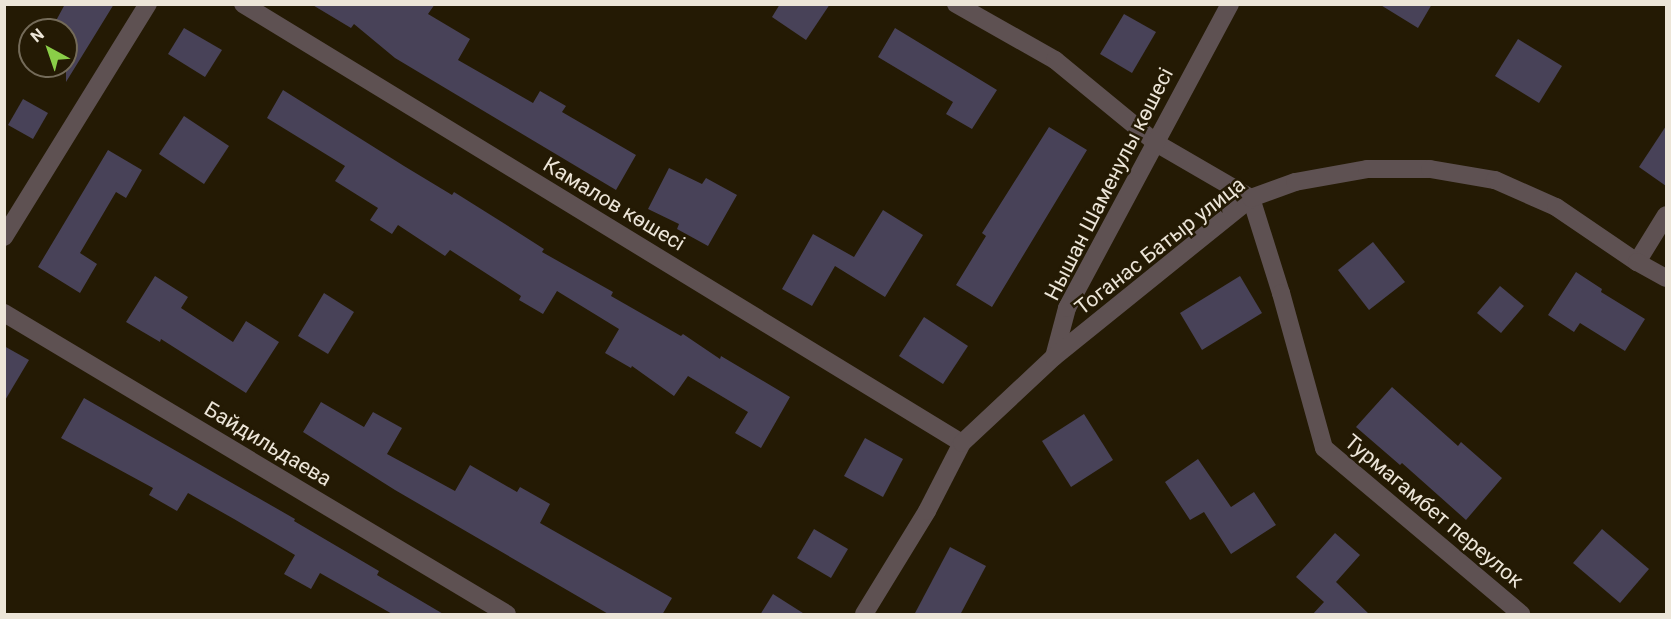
<!DOCTYPE html>
<html>
<head>
<meta charset="utf-8">
<style>
  body { margin:0 }
  #map { position:relative; width:1671px; height:619px; overflow:hidden; background:#241a04; font-family:Roboto,sans-serif }
  div>[style] { position:absolute }
  [style*='--x'] { left:calc(var(--x)*1px); top:calc(var(--y)*1px); width:calc(var(--w)*1px); rotate:calc(var(--a)*1deg) }
  .building>* { inset:0; background:#484258 }
  .minor>* { height:18px; margin:-9px; padding:0 9px; transform-origin:9px; border-radius:9px; background:#5e5152 }
  span { translate:-50% -50%; white-space:nowrap; text-align:center; line-height:1.15; -webkit-text-stroke:5px #241a04; paint-order:stroke }
  .street-label { font-size:21px; color:#ece5d8 }
  .frame { position:absolute; inset:0; border:6px solid #ece5d8; pointer-events:none }
  .north { position:absolute; left:18px; top:18px; width:60px; height:60px; box-sizing:border-box; background:#241a04; border:2px solid #746b59; border-radius:50%; rotate:320deg; font-size:16px; font-weight:700; line-height:24px; text-align:center; color:#ece5d8 }
  .north::after { content:''; display:block; margin:auto; width:21px; height:27px; background:#8ace48; clip-path:polygon(50% 0,100% 100%,50% 72%,0 100%) }
</style>
</head>
<body>
<div id="map">
  <div class="building">
    <div style="clip-path:polygon(65px 4px,114px 4px,66px 82px,66px 30px,51px 30px)"></div>
    <div style="clip-path:polygon(311px 4px,435px 4px,428px 14px,470px 39px,458px 60px,533px 103px,540px 91px,566px 106px,562px 112px,636px 155px,616px 190px,395px 58px,354px 24px,351px 28px)"></div>
    <div style="clip-path:polygon(780px 4px,830px 4px,806px 40px,772px 17px)"></div>
    <div style="clip-path:polygon(1379px 4px,1432px 4px,1418px 28px)"></div>
    <div style="clip-path:polygon(1124px 14px,1156px 32px,1132px 73px,1100px 54px)"></div>
    <div style="clip-path:polygon(184px 28px,222px 50px,205px 77px,168px 54px)"></div>
    <div style="clip-path:polygon(895px 28px,997px 90px,972px 129px,946px 114px,953px 102px,878px 57px)"></div>
    <div style="clip-path:polygon(1518px 39px,1562px 66px,1539px 103px,1495px 76px)"></div>
    <div style="clip-path:polygon(283px 90px,404px 166px,452px 195px,454px 192px,505px 224px,544px 249px,542px 252px,613px 292px,611px 296px,681px 336px,683px 334px,720px 359px,721px 356px,790px 397px,761px 448px,735px 433px,748px 412px,688px 376px,674px 396px,632px 366px,631px 368px,605px 353px,619px 329px,557px 291px,543px 314px,519px 300px,521px 296px,450px 250px,445px 256px,398px 225px,392px 234px,370px 220px,378px 208px,335px 181px,345px 166px,267px 118px)"></div>
    <div style="clip-path:polygon(23px 99px,48px 113px,33px 139px,8px 125px)"></div>
    <div style="clip-path:polygon(184px 116px,229px 146px,204px 184px,159px 154px)"></div>
    <div style="clip-path:polygon(1666px 126px,1666px 186px,1639px 167px)"></div>
    <div style="clip-path:polygon(1049px 127px,1087px 150px,992px 307px,956px 285px,986px 236px,982px 233px)"></div>
    <div style="clip-path:polygon(108px 150px,142px 170px,126px 198px,116px 192px,80px 253px,97px 264px,80px 293px,38px 267px)"></div>
    <div style="clip-path:polygon(669px 168px,702px 184px,706px 178px,737px 195px,708px 246px,677px 229px,679px 224px,648px 209px)"></div>
    <div style="clip-path:polygon(883px 210px,923px 235px,885px 297px,835px 266px,812px 306px,782px 289px,813px 234px,854px 257px)"></div>
    <div style="clip-path:polygon(1373px 242px,1405px 282px,1369px 310px,1338px 270px)"></div>
    <div style="clip-path:polygon(1576px 272px,1602px 289px,1601px 292px,1645px 319px,1625px 351px,1580px 323px,1574px 332px,1548px 315px)"></div>
    <div style="clip-path:polygon(155px 276px,188px 297px,181px 308px,233px 342px,246px 321px,279px 342px,246px 393px,161px 339px,160px 342px,126px 322px)"></div>
    <div style="clip-path:polygon(1240px 276px,1262px 313px,1202px 350px,1180px 313px)"></div>
    <div style="clip-path:polygon(1500px 286px,1524px 306px,1501px 333px,1477px 313px)"></div>
    <div style="clip-path:polygon(324px 293px,354px 312px,328px 354px,298px 336px)"></div>
    <div style="clip-path:polygon(924px 317px,968px 346px,943px 384px,899px 356px)"></div>
    <div style="clip-path:polygon(4px 346px,29px 360px,4px 402px)"></div>
    <div style="clip-path:polygon(1392px 387px,1458px 446px,1461px 442px,1502px 478px,1466px 520px,1402px 463px,1400px 465px,1356px 427px)"></div>
    <div style="clip-path:polygon(84px 398px,295px 519px,294px 521px,379px 571px,377px 575px,445px 615px,394px 615px,320px 573px,311px 589px,284px 574px,295px 555px,234px 519px,188px 493px,177px 511px,149px 495px,153px 488px,61px 438px)"></div>
    <div style="clip-path:polygon(321px 402px,364px 427px,373px 412px,402px 428px,387px 454px,455px 491px,470px 465px,517px 492px,520px 487px,550px 504px,540px 523px,672px 598px,662px 615px,610px 615px,395px 490px,303px 432px)"></div>
    <div style="clip-path:polygon(1084px 414px,1113px 460px,1071px 487px,1042px 441px)"></div>
    <div style="clip-path:polygon(865px 438px,903px 459px,883px 497px,844px 476px)"></div>
    <div style="clip-path:polygon(1198px 459px,1231px 507px,1254px 492px,1276px 525px,1231px 554px,1204px 512px,1190px 520px,1165px 482px)"></div>
    <div style="clip-path:polygon(814px 529px,848px 549px,831px 578px,797px 558px)"></div>
    <div style="clip-path:polygon(1602px 529px,1649px 569px,1620px 603px,1573px 563px)"></div>
    <div style="clip-path:polygon(1335px 533px,1360px 555px,1336px 582px,1370px 615px,1312px 615px,1324px 602px,1296px 577px)"></div>
    <div style="clip-path:polygon(950px 547px,986px 566px,960px 615px,914px 615px)"></div>
    <div style="clip-path:polygon(773px 594px,806px 615px,760px 615px)"></div>
  </div>
  <div class="minor">
    <div style="--x:243;--y:4;--w:842;--a:31.41"></div>
    <div style="--x:956;--y:4;--w:114;--a:29.5"></div>
    <div style="--x:1055;--y:60;--w:131;--a:39.4"></div>
    <div style="--x:1156;--y:143;--w:110;--a:30.1"></div>
    <div style="--x:1251;--y:198;--w:100;--a:72.5"></div>
    <div style="--x:1281;--y:293;--w:161;--a:74.5"></div>
    <div style="--x:1324;--y:448;--w:258;--a:40.1"></div>
    <div style="--x:4;--y:237;--w:274;--a:-58.3"></div>
    <div style="--x:1637;--y:262;--w:55;--a:-58.3"></div>
    <div style="--x:4;--y:313;--w:586;--a:30.9"></div>
    <div style="--x:1054;--y:357;--w:51;--a:-75.1"></div>
    <div style="--x:1067;--y:308;--w:345;--a:-61.8"></div>
    <div style="--x:864;--y:614;--w:121;--a:-58.5"></div>
    <div style="--x:927;--y:511;--w:76;--a:-62.8"></div>
    <div style="--x:962;--y:443;--w:126;--a:-43.1"></div>
    <div style="--x:1054;--y:357;--w:253;--a:-38.9"></div>
    <div style="--x:1251;--y:198;--w:47;--a:-20"></div>
    <div style="--x:1295;--y:182;--w:73;--a:-10.2"></div>
    <div style="--x:1367;--y:169;--w:63;--a:0"></div>
    <div style="--x:1430;--y:169;--w:66;--a:9.6"></div>
    <div style="--x:1495;--y:180;--w:67;--a:23.9"></div>
    <div style="--x:1556;--y:207;--w:98;--a:34.2"></div>
    <div style="--x:1637;--y:262;--w:33;--a:29"></div>
  </div>
  <div class="street-label">
    <span style="left:1109px;top:184px;rotate:-63deg">Нышан Шаменулы көшесі</span>
    <span style="left:614px;top:204px;rotate:31deg">Камалов көшесі</span>
    <span style="left:1160px;top:246px;rotate:-38deg">Тоганас Батыр улица</span>
    <span style="left:268px;top:444px;rotate:31deg">Байдильдаева</span>
    <span style="left:1434px;top:511px;rotate:40deg">Турмагамбет переулок</span>
  </div>
  <div class="frame"></div>
  <div class="north">N</div>
</div>
</body>
</html>
